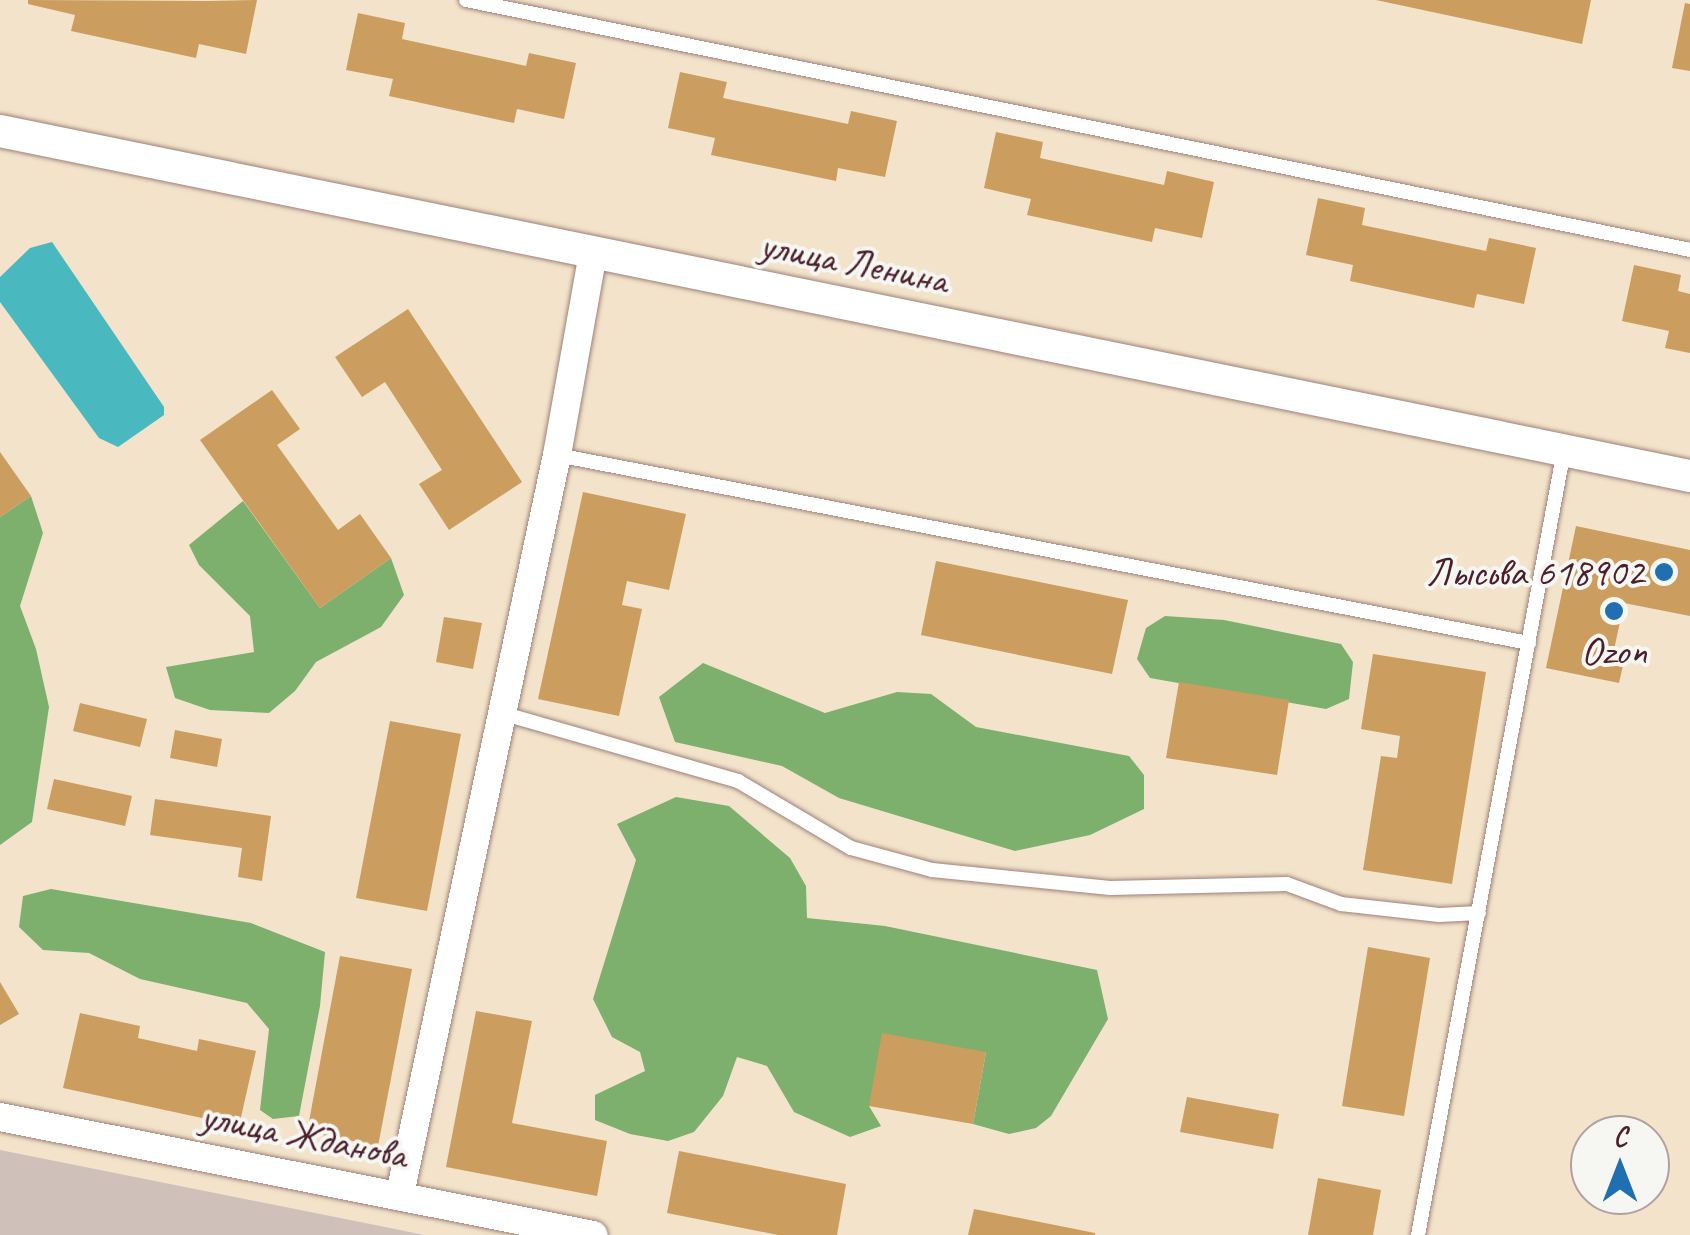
<!DOCTYPE html>
<html>
<head>
<meta charset="utf-8">
<style>
  body { margin:0 }
  #map { position:relative; width:1690px; height:1235px; overflow:hidden; background:#f2e3ca; font-family:Caveat,sans-serif }
  div>[style] { position:absolute }
  [style*='--x'] { left:calc(var(--x)*1px); top:calc(var(--y)*1px); width:calc(var(--w)*1px); rotate:calc(var(--a)*1deg) }
  .industrial>* { inset:0; background:#cfc0ba }
  .forest>* { inset:0; background:#7db06c }
  .water>* { inset:0; background:#49b8bf }
  .building>* { inset:0; background:#cb9d5f }
  .roads { filter:drop-shadow(0 0 2px #9e817a) drop-shadow(0 0 2px #9e817a) }
  .service>* { height:14px; margin:-7px; padding:0 7px; transform-origin:7px; border-radius:7px; background:#fff }
  .minor>* { height:28px; margin:-14px; padding:0 14px; transform-origin:14px; border-radius:14px; background:#fff }
  .tertiary>* { height:32px; margin:-16px; padding:0 16px; transform-origin:16px; border-radius:16px; background:#fff }
  .dots>* { width:28px; height:28px; translate:-50% -50%; box-sizing:border-box; border:5px solid #f6f6f2; border-radius:50% }
  span { translate:-50% -50%; white-space:nowrap; text-align:center; line-height:1.15; -webkit-text-stroke:8px #f6f6f2; paint-order:stroke }
  .street-label { font-size:40px; color:#4a1f2b }
  .poi-label { font-size:40px; color:#4a1f2b }
  .right { translate:-100% -50%; text-align:right }
  .north { position:absolute; left:1570px; top:1115px; width:100px; height:100px; box-sizing:border-box; background:#f6f6f2; border:2px solid #b1a0a2; border-radius:50%; rotate:0deg; font-size:28px; font-weight:700; line-height:40px; text-align:center; color:#4a1f2b }
  .north::after { content:''; display:block; margin:auto; width:35px; height:45px; background:#1f6fb2; clip-path:polygon(50% 0,100% 100%,50% 72%,0 100%) }
</style>
</head>
<body>
<div id="map">
  <div class="industrial">
    <div style="clip-path:polygon(0 1150px,395px 1229px,424px 1235px,0 1235px)"></div>
  </div>
  <div class="forest">
    <div style="clip-path:polygon(31px 496px,43px 533px,20px 606px,36px 649px,49px 707px,32px 822px,0 845px,0 517px)"></div>
    <div style="clip-path:polygon(243px 501px,320px 608px,391px 558px,404px 595px,381px 627px,316px 662px,295px 691px,269px 713px,210px 710px,175px 698px,166px 667px,254px 652px,250px 616px,199px 565px,189px 545px)"></div>
    <div style="clip-path:polygon(1165px 616px,1224px 620px,1341px 644px,1353px 662px,1349px 699px,1326px 709px,1150px 678px,1137px 659px,1146px 628px)"></div>
    <div style="clip-path:polygon(703px 663px,825px 713px,897px 692px,931px 694px,976px 727px,1129px 756px,1144px 775px,1144px 809px,1090px 835px,1015px 851px,839px 798px,782px 766px,675px 742px,659px 697px)"></div>
    <div style="clip-path:polygon(676px 797px,729px 806px,790px 858px,806px 886px,807px 918px,885px 926px,1097px 970px,1108px 1019px,1051px 1116px,1036px 1128px,1009px 1134px,973px 1124px,986px 1052px,869px 1106px,881px 1126px,850px 1137px,794px 1112px,767px 1066px,737px 1057px,723px 1096px,694px 1132px,668px 1141px,630px 1134px,595px 1120px,595px 1095px,645px 1071px,640px 1052px,612px 1037px,593px 999px,636px 860px,617px 824px)"></div>
    <div style="clip-path:polygon(51px 889px,251px 923px,325px 952px,320px 1006px,299px 1116px,273px 1119px,260px 1110px,269px 1029px,247px 1003px,140px 979px,89px 953px,43px 950px,19px 927px,23px 896px)"></div>
  </div>
  <div class="water">
    <div style="clip-path:polygon(52px 242px,164px 407px,164px 415px,118px 447px,99px 438px,0 302px,0 277px,30px 248px)"></div>
  </div>
  <div class="building">
    <div style="clip-path:polygon(28px 0,208px 1px,257px 0,246px 54px,199px 44px,196px 58px,71px 31px,75px 15px,28px 4px)"></div>
    <div style="clip-path:polygon(1376px 0,1591px 0,1582px 44px)"></div>
    <div style="clip-path:polygon(1685px 3px,1690px 4px,1690px 71px,1672px 68px)"></div>
    <div style="clip-path:polygon(358px 13px,405px 23px,402px 39px,526px 66px,529px 53px,576px 63px,564px 119px,517px 109px,514px 123px,389px 96px,393px 79px,346px 70px)"></div>
    <div style="clip-path:polygon(680px 72px,727px 82px,723px 98px,848px 124px,851px 111px,897px 121px,885px 177px,838px 168px,836px 181px,711px 155px,715px 138px,668px 128px)"></div>
    <div style="clip-path:polygon(996px 132px,1043px 142px,1040px 158px,1164px 185px,1167px 171px,1214px 182px,1202px 238px,1155px 228px,1152px 242px,1027px 215px,1031px 199px,984px 188px)"></div>
    <div style="clip-path:polygon(1318px 198px,1365px 208px,1362px 225px,1486px 251px,1489px 238px,1536px 248px,1524px 304px,1477px 294px,1474px 308px,1350px 281px,1353px 265px,1306px 255px)"></div>
    <div style="clip-path:polygon(1634px 265px,1681px 275px,1678px 291px,1690px 294px,1690px 353px,1665px 348px,1669px 331px,1622px 321px)"></div>
    <div style="clip-path:polygon(408px 309px,522px 482px,449px 530px,419px 484px,442px 470px,385px 382px,362px 397px,335px 357px)"></div>
    <div style="clip-path:polygon(272px 390px,300px 429px,277px 445px,338px 530px,360px 514px,391px 558px,320px 608px,200px 440px)"></div>
    <div style="clip-path:polygon(0 452px,31px 496px,0 517px)"></div>
    <div style="clip-path:polygon(583px 492px,686px 514px,669px 590px,627px 581px,622px 605px,642px 609px,619px 716px,538px 699px)"></div>
    <div style="clip-path:polygon(1576px 526px,1690px 550px,1690px 616px,1624px 603px,1614px 650px,1626px 652px,1619px 683px,1546px 668px)"></div>
    <div style="clip-path:polygon(936px 561px,1128px 600px,1112px 674px,921px 635px)"></div>
    <div style="clip-path:polygon(444px 617px,482px 623px,473px 669px,436px 662px)"></div>
    <div style="clip-path:polygon(1373px 654px,1486px 672px,1452px 884px,1363px 870px,1381px 756px,1397px 758px,1400px 736px,1361px 729px)"></div>
    <div style="clip-path:polygon(1179px 682px,1289px 700px,1277px 775px,1166px 758px)"></div>
    <div style="clip-path:polygon(80px 703px,147px 719px,140px 747px,73px 731px)"></div>
    <div style="clip-path:polygon(390px 721px,461px 734px,427px 911px,356px 898px)"></div>
    <div style="clip-path:polygon(175px 730px,222px 739px,217px 767px,170px 758px)"></div>
    <div style="clip-path:polygon(54px 779px,132px 796px,125px 826px,47px 809px)"></div>
    <div style="clip-path:polygon(155px 799px,271px 816px,262px 881px,238px 877px,242px 848px,150px 835px)"></div>
    <div style="clip-path:polygon(1368px 947px,1430px 958px,1404px 1116px,1342px 1106px)"></div>
    <div style="clip-path:polygon(340px 956px,412px 969px,378px 1146px,307px 1132px)"></div>
    <div style="clip-path:polygon(0 982px,19px 1014px,0 1025px)"></div>
    <div style="clip-path:polygon(476px 1011px,532px 1021px,512px 1123px,607px 1141px,597px 1196px,446px 1167px)"></div>
    <div style="clip-path:polygon(80px 1013px,140px 1026px,138px 1038px,197px 1051px,199px 1039px,256px 1051px,239px 1126px,63px 1088px)"></div>
    <div style="clip-path:polygon(882px 1033px,986px 1052px,973px 1124px,869px 1106px)"></div>
    <div style="clip-path:polygon(1187px 1097px,1279px 1114px,1273px 1149px,1180px 1132px)"></div>
    <div style="clip-path:polygon(679px 1151px,846px 1184px,837px 1235px,778px 1235px,667px 1213px)"></div>
    <div style="clip-path:polygon(1318px 1178px,1381px 1190px,1373px 1235px,1308px 1235px)"></div>
    <div style="clip-path:polygon(974px 1209px,1095px 1233px,1095px 1235px,968px 1235px)"></div>
  </div>
  <div class="roads">
    <div class="service">
      <div style="--x:466;--y:0;--w:1249;--a:11.54"></div>
      <div style="--x:557;--y:455;--w:990;--a:10.95"></div>
      <div style="--x:501;--y:713;--w:247;--a:16"></div>
      <div style="--x:738;--y:781;--w:131;--a:30.7"></div>
      <div style="--x:851;--y:848;--w:84;--a:15.2"></div>
      <div style="--x:932;--y:870;--w:179;--a:5.8"></div>
      <div style="--x:1110;--y:888;--w:177;--a:-1.3"></div>
      <div style="--x:1287;--y:884;--w:58;--a:20.3"></div>
      <div style="--x:1341;--y:904;--w:99;--a:6.4"></div>
      <div style="--x:1439;--y:915;--w:40;--a:-2.9"></div>
      <div style="--x:1418;--y:1235;--w:798;--a:-79.46"></div>
    </div>
    <div class="minor">
      <div style="--x:0;--y:1117;--w:605;--a:11.25"></div>
      <div style="--x:400;--y:1194;--w:755;--a:-78.01"></div>
      <div style="--x:557;--y:455;--w:206;--a:-79.9"></div>
    </div>
    <div class="tertiary">
      <div style="--x:0;--y:131;--w:1725;--a:11.54"></div>
    </div>
  </div>
  <div class="dots">
    <div style="left:1664px;top:572px;background:#1f6fb2"></div>
    <div style="left:1614px;top:611px;background:#1f6fb2"></div>
  </div>
  <div class="street-label">
    <span style="left:854px;top:262px;rotate:11deg">улица Ленина</span>
    <span style="left:304px;top:1135px;rotate:11deg">улица Жданова</span>
  </div>
  <div class="poi-label">
    <span class="right" style="left:1644px;top:572px">Лысьва 618902</span>
    <span style="left:1614px;top:651px">Ozon</span>
  </div>
  <div class="north">С</div>
</div>
</body>
</html>
